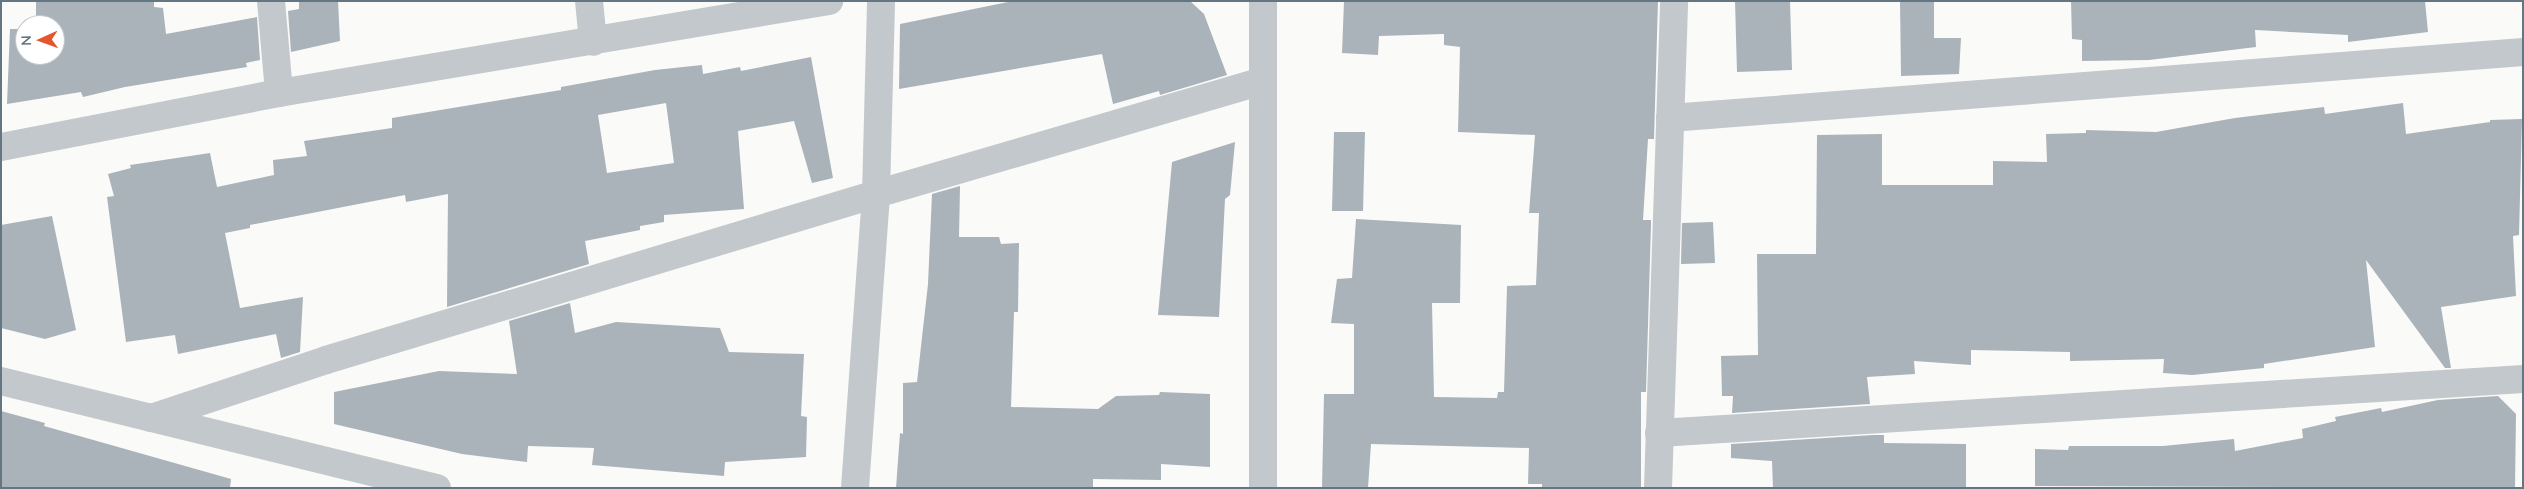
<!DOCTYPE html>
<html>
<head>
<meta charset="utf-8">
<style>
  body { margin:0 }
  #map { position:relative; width:2524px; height:489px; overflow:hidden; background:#fafaf8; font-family:Quicksand,sans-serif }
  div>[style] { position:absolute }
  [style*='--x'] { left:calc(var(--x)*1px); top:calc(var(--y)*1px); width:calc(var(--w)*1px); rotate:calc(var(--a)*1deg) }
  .building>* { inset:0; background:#aab3b9 }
  .minor>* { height:28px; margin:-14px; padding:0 14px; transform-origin:14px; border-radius:14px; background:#c3c8cc }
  span { translate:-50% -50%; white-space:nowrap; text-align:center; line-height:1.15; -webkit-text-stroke:5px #fff; paint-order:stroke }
  .frame { position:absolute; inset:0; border:2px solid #657683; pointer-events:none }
  .north { position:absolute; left:15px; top:15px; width:50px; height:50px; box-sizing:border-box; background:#fff; border:1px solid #c1c8cd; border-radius:50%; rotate:268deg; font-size:14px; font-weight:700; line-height:20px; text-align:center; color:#657683 }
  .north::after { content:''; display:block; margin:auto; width:18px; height:22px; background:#e4572e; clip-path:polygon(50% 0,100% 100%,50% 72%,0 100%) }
</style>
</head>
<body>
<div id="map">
  <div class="building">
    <div style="clip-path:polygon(36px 1px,154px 1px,154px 7px,163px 8px,166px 34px,257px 17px,260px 60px,246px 63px,247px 67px,125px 87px,83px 97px,81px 92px,7px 104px,10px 29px,25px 29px,25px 55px,55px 55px,55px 25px,36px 25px)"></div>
    <div style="clip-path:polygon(299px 1px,338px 1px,340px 41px,291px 52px,288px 11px,299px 9px)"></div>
    <div style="clip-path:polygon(1013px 1px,1190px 1px,1204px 14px,1227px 75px,1160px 95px,1159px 91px,1113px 104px,1102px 54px,899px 89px,900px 24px)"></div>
    <div style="clip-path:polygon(1344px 1px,1658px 1px,1654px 139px,1648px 139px,1643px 220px,1651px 220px,1651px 225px,1646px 392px,1641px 392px,1641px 488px,1542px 488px,1542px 484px,1528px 484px,1529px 448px,1371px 444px,1368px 488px,1322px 488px,1324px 394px,1354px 394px,1354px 324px,1331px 323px,1337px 279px,1352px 278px,1356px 219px,1461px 225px,1460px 303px,1432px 303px,1434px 397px,1497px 398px,1498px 392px,1504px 392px,1507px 286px,1536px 285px,1539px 213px,1529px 213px,1535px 135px,1458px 132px,1460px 47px,1444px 45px,1444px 34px,1379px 36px,1378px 55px,1342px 53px)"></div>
    <div style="clip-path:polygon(1735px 1px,1790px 1px,1792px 70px,1737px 72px)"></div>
    <div style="clip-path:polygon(1900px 1px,1934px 1px,1934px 38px,1961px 38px,1959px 74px,1901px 76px)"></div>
    <div style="clip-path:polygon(2071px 1px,2425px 1px,2428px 32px,2348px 42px,2348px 35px,2255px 30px,2256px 47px,2149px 60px,2082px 61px,2082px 40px,2072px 39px)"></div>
    <div style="clip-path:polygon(evenodd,811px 57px,833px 178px,812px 183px,794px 121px,738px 131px,744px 209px,664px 215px,664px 222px,640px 226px,640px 230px,585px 241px,589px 264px,447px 307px,448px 194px,406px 202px,405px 195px,250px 225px,250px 228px,225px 233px,240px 308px,303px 297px,300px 352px,281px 358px,276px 334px,178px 354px,175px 335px,126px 342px,107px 197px,114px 196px,108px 174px,131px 168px,130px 165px,210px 153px,217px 187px,274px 175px,273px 160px,307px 156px,304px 141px,392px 128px,392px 118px,561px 90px,561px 87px,655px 70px,702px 65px,703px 74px,740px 67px,741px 71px,811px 57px,666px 103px,674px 163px,607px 173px,598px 115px,666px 103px)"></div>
    <div style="clip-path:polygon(2403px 103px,2406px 134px,2490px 122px,2490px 120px,2522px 119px,2519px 235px,2513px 236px,2516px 296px,2441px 307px,2451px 368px,2445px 368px,2366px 260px,2375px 347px,2264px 364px,2264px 368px,2192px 375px,2163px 373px,2164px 359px,2070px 361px,2070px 352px,1971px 350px,1971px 365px,1914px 361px,1915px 374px,1867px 377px,1870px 404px,1732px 413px,1733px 396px,1722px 396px,1721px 356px,1758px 355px,1757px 254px,1816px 254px,1817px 135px,1882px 134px,1882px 185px,1993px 185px,1993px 161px,2047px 162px,2046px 134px,2086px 133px,2086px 130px,2156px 132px,2235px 118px,2324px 107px,2325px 114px)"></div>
    <div style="clip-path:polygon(1334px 132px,1365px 132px,1363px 211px,1332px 211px)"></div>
    <div style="clip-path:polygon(1235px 142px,1230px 195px,1225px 199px,1219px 317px,1158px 315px,1172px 162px)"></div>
    <div style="clip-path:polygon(960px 186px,959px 237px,999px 237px,1001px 244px,1019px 243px,1018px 312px,1014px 312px,1011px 407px,1098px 409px,1116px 396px,1159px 395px,1160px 392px,1210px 394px,1210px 467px,1161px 464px,1161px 480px,1093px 479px,1093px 488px,896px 488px,900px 433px,903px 434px,903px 383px,917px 382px,928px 284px,932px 194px)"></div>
    <div style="clip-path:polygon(52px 216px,76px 330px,45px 339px,1px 328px,1px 225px)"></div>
    <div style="clip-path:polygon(1713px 222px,1715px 263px,1681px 264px,1682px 223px)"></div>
    <div style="clip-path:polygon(570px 303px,575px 333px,616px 322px,720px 328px,729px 352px,804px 354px,801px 416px,807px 417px,806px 457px,725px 462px,724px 476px,592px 465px,594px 448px,528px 446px,527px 462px,462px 454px,334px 424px,334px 392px,439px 371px,517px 374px,509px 321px)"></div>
    <div style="clip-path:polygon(2498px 396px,2516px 414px,2515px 488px,2035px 486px,2035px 449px,2068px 450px,2069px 446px,2163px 446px,2234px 439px,2235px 451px,2303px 438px,2302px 429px,2336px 421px,2335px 417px,2381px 408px,2382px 412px,2438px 400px)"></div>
    <div style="clip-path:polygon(1px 411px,45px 423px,44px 426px,231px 479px,230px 488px,1px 488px)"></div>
    <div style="clip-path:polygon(1873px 435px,1884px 435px,1884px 443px,1966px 444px,1966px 488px,1773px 488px,1772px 461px,1731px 458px,1731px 444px)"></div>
  </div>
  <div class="minor">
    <div style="--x:271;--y:1;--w:92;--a:85"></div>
    <div style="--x:589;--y:1;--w:41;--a:84.4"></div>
    <div style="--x:1670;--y:118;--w:856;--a:-4.42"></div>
    <div style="--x:1;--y:147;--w:283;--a:-11"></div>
    <div style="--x:279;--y:93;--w:558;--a:-9.5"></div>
    <div style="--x:1;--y:381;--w:449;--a:13.8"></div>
    <div style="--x:151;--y:418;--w:184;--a:-18.3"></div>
    <div style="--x:326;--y:360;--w:575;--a:-16.79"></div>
    <div style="--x:876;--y:194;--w:403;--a:-16.3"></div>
    <div style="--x:1659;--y:433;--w:866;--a:-3.58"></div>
    <div style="--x:855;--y:488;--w:295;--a:-85.9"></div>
    <div style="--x:876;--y:194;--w:193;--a:-88.5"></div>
    <div style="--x:1263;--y:488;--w:487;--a:-90"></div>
    <div style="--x:1658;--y:488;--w:487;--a:-88.1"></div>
  </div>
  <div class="frame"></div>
  <div class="north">N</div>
</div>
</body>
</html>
